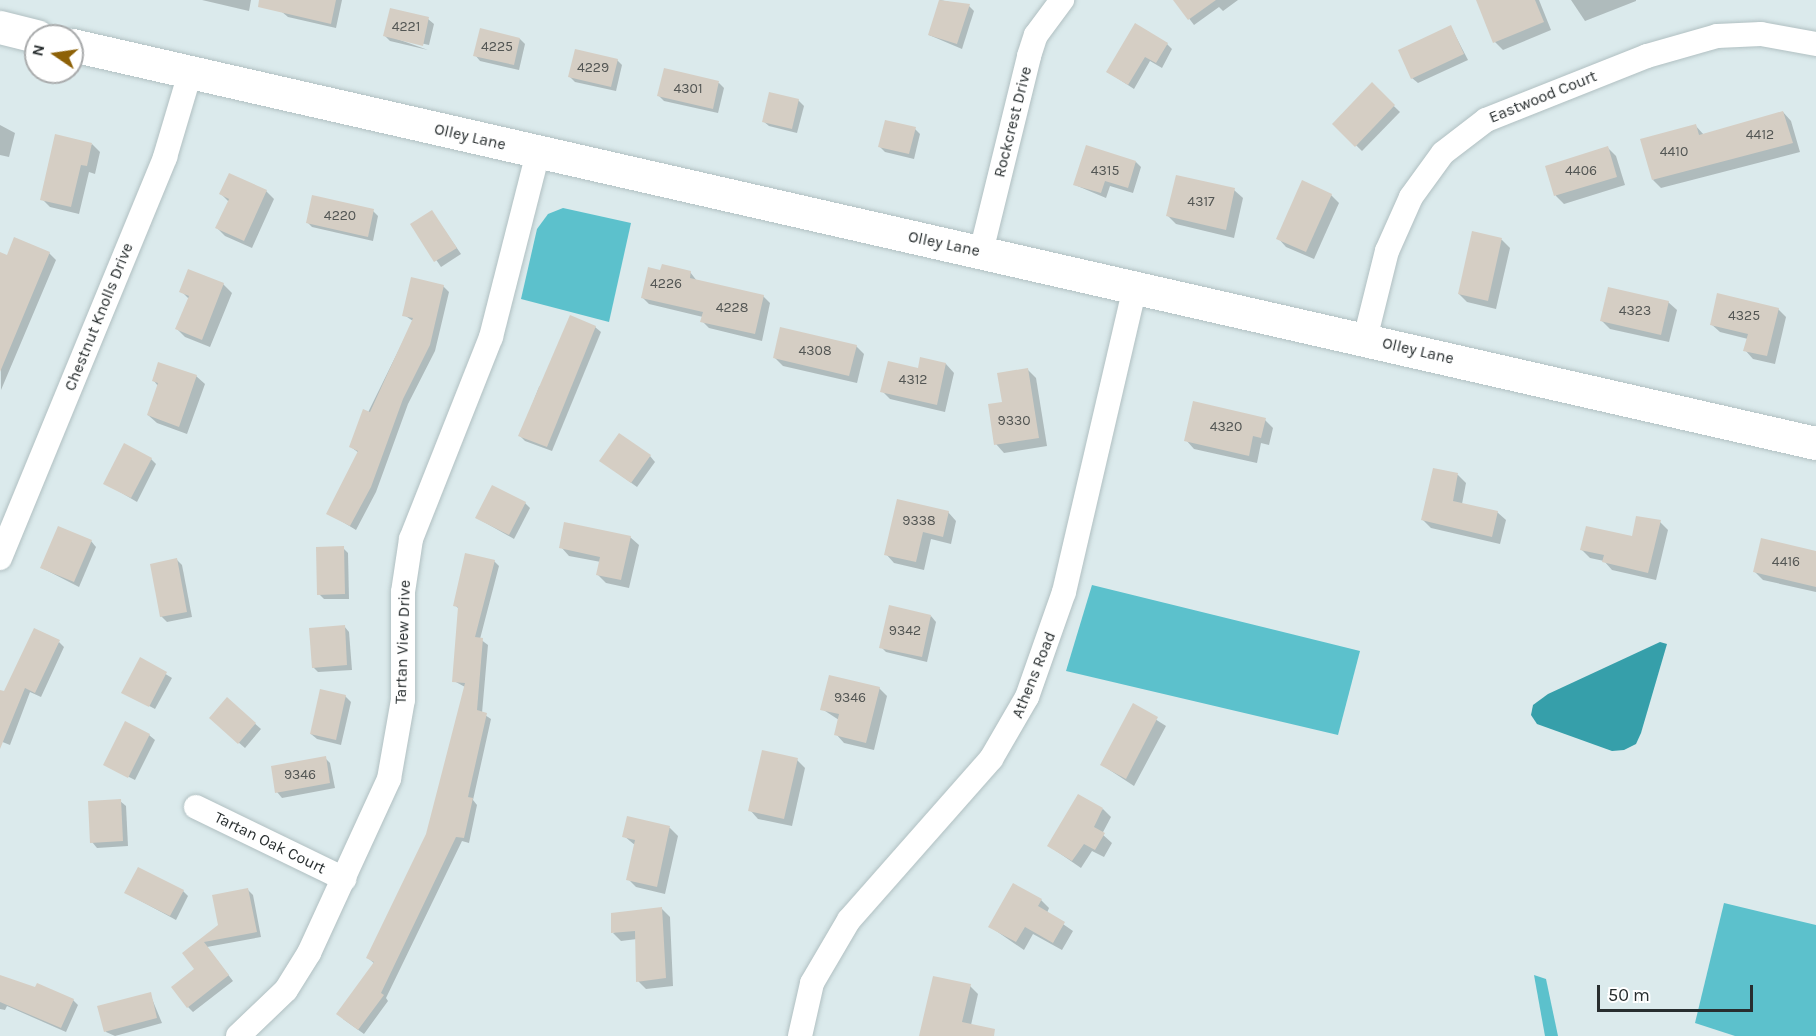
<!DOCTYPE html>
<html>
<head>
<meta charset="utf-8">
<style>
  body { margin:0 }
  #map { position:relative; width:1816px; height:1036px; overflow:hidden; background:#dbeaec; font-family:Karla,sans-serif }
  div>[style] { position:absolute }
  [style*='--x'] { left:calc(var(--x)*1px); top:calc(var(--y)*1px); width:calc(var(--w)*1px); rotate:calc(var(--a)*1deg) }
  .forest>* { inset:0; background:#5cc1cc }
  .water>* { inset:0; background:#369faa }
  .shadow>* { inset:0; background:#0003 }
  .building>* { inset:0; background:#d5cec4 }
  .roads { filter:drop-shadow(0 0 2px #b1c0c2) drop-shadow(0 0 2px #b1c0c2) }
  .street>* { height:24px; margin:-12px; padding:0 12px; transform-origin:12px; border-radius:12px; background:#fff }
  .secondary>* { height:33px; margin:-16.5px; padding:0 16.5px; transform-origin:16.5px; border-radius:16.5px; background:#fff }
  span { translate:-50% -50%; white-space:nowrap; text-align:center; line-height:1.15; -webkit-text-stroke:4.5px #fff; paint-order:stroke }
  .number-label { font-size:14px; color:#535654 }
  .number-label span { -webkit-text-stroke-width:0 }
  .street-label { font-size:16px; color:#282e2f }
  .north { position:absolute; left:24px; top:24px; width:60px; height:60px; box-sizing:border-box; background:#fff; border:2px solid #a9abac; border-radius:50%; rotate:283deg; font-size:16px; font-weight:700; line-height:24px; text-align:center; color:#282e2f }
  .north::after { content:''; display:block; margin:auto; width:21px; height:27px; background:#8d6107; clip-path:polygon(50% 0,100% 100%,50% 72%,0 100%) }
  .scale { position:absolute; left:1597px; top:985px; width:156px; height:27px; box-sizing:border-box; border:3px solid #282e2f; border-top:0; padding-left:8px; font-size:18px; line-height:21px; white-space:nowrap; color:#282e2f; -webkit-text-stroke:4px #fff; paint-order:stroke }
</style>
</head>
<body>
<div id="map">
  <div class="forest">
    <div style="clip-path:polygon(563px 208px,631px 223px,609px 322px,521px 299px,537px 229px,548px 214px)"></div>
    <div style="clip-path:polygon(1092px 585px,1360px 651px,1338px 735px,1066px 671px)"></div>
    <div style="clip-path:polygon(1724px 903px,1816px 925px,1816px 1036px,1735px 1036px,1695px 1023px)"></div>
    <div style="clip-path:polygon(1534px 975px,1546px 979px,1558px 1036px,1545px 1036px)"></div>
  </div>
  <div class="water">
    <div style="clip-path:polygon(1660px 642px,1667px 644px,1641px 733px,1636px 744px,1624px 750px,1612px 751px,1537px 724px,1531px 715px,1533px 705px,1548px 694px)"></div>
  </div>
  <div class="shadow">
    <div style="clip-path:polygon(202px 0,251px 0,249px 11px)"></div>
    <div style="clip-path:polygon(285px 0,342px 0,336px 28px,288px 17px,282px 12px)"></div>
    <div style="clip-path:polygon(940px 0,969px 6px,974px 11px,962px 49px,929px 35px)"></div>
    <div style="clip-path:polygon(1175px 0,1238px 0,1223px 11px,1219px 7px,1194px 25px)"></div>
    <div style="clip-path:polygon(1482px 0,1539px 0,1551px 30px,1503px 50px,1495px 42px)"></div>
    <div style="clip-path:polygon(1571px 0,1636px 0,1636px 1px,1585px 21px)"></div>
    <div style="clip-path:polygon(428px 19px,434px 24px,429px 45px,389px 36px,428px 50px,390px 41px,385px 36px)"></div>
    <div style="clip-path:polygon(1451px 27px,1468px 60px,1418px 83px,1412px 78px)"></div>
    <div style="clip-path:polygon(520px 39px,525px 44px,519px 70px,480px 61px,475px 55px)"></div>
    <div style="clip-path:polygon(1167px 44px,1172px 49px,1162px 68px,1150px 61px,1134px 89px,1108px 72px)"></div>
    <div style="clip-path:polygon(617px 60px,622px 65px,616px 91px,575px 82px,570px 77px)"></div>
    <div style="clip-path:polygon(719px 83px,724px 88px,718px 113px,664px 101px,659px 96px)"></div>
    <div style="clip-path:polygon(1372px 85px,1400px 112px,1362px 151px,1334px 124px)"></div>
    <div style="clip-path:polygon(798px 100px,804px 106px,797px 133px,769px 126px,763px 121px)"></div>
    <div style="clip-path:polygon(1783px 112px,1791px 121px,1800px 152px,1661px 188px,1653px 180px,1695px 125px,1704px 135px)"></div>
    <div style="clip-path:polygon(0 125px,15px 133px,9px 157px,0 155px)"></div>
    <div style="clip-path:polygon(915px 129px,920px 134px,914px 159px,885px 152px,880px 147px)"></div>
    <div style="clip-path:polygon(92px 144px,100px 152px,95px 174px,89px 172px,79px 214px,50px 207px,42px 199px)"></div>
    <div style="clip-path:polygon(1607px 147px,1616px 156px,1625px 185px,1564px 204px,1556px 196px,1547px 167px)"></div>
    <div style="clip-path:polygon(1136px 162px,1141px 167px,1133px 193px,1110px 186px,1106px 198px,1075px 185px)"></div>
    <div style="clip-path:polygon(1234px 190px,1243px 198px,1234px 238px,1176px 224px,1168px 216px)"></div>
    <div style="clip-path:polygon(266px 191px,274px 199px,252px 248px,225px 236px,217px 228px,229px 202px,221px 194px)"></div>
    <div style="clip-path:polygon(1331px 195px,1339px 203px,1314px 259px,1286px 247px,1278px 238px)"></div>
    <div style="clip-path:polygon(373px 211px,378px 216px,373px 241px,312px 227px,307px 222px)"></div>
    <div style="clip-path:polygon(432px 212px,461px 254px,441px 267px,412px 224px)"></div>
    <div style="clip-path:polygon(1473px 233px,1502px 240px,1510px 248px,1496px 309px,1467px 302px,1459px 294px)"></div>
    <div style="clip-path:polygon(49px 253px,56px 260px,1px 390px,0 254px,8px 257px)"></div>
    <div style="clip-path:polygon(661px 272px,690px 272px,697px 281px,763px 296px,770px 303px,762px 341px,709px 328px,702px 321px,703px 317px,649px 304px,642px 297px)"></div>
    <div style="clip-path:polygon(223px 284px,232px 293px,210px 347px,185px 337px,177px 329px,189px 299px,181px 291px)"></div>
    <div style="clip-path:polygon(443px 286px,449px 292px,435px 351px,408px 404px,376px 492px,356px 530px,328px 513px,359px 453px,351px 447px,413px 321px,404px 315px)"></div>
    <div style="clip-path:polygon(1668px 302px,1677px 310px,1669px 342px,1610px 329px,1602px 321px)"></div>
    <div style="clip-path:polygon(1778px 309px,1786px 317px,1775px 364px,1753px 359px,1745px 350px,1748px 339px,1720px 332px,1711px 324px)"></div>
    <div style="clip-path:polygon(595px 327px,601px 332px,552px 451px,525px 441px,520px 436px,539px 387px)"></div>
    <div style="clip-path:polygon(856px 346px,864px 354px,857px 383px,783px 366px,775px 358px)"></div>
    <div style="clip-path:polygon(946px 364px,954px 373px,945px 412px,890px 399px,882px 391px,919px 369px)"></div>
    <div style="clip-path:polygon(1028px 370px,1036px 378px,1047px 446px,1004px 453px,996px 444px,1004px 403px)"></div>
    <div style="clip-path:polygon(196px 376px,205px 384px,187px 434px,157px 423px,148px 415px,158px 386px,154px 381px)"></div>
    <div style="clip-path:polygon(1265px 420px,1273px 428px,1269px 445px,1261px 443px,1257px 463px,1194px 449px,1186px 440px)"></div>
    <div style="clip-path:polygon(650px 456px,655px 462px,637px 487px,601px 461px)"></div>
    <div style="clip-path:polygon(151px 459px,156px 464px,137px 502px,105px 483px)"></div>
    <div style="clip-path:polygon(1434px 470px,1458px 475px,1466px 483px,1462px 504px,1497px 512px,1506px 520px,1500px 544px,1431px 528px,1422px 519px)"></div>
    <div style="clip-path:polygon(525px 503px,530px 508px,514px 539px,477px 518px)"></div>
    <div style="clip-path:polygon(948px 512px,956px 521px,951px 544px,931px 539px,924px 570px,894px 563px,886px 554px)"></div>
    <div style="clip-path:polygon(1660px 522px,1668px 530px,1656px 580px,1612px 570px,1604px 561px,1590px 558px,1582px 550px,1633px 537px)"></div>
    <div style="clip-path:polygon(630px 537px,639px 545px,629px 588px,606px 583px,598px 575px,601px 562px,569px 556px,561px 547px)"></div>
    <div style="clip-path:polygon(91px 541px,96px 547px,79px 587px,42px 568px)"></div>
    <div style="clip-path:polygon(343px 548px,348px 553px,349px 599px,324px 599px,319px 594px)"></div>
    <div style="clip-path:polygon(1816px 553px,1816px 592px,1763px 580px,1755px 572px)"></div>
    <div style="clip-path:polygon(177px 560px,182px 565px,192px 617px,167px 622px,161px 616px)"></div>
    <div style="clip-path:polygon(494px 561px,499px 566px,480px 639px,488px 645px,482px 713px,491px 719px,473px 800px,477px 805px,469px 843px,462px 841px,386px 998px,388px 1001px,364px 1034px,343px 1019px,375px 964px,368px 958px,428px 834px,465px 687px,454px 681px,460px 610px,455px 605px)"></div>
    <div style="clip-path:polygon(931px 616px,936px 622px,927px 662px,886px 652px,881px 647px)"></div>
    <div style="clip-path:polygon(344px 626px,349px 632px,352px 670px,318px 672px,313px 667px)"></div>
    <div style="clip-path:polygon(59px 642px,64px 647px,41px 697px,30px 692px,10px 745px,0 741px,0 691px,5px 693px)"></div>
    <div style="clip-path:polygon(141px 659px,172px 678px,155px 709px,123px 692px)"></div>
    <div style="clip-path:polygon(879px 688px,887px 696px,874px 750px,844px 743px,836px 734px,839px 720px,822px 709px)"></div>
    <div style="clip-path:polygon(345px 696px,351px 702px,341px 745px,317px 739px,311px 734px)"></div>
    <div style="clip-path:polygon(227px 699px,261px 729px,245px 748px,216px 723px)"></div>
    <div style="clip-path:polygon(1133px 705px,1166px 726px,1134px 786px,1102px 765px)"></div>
    <div style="clip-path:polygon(149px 735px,155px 740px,135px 780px,105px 765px)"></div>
    <div style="clip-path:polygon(325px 758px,330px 763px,335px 788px,282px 798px,277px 792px)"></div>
    <div style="clip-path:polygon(797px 760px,805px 768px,792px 826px,758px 819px,750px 810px)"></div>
    <div style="clip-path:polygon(120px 801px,126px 806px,128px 846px,97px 848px,92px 842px)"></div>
    <div style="clip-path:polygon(1103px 809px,1111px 817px,1102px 834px,1112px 843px,1104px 857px,1092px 851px,1081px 868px,1049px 846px)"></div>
    <div style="clip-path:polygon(628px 818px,670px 828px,678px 836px,665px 894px,636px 887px,628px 879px,636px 846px,624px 836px)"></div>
    <div style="clip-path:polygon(248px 890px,253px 895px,261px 937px,207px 947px,233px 981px,193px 1012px,188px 1007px,196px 969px,184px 953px,220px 926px)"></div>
    <div style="clip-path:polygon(183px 891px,188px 896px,176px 920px,126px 893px)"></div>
    <div style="clip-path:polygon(1041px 900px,1049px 908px,1047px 913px,1073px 931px,1062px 950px,1033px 934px,1024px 950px,989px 926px)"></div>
    <div style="clip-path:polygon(662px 909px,670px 917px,673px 986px,646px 989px,638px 981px,637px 939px,621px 941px,613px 933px)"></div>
    <div style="clip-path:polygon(0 977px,73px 1000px,78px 1005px,66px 1032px,7px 1006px,5px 1010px,0 1009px)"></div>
    <div style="clip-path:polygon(970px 986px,978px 994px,971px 1025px,920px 1036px)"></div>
    <div style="clip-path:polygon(150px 994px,162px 1023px,115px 1036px,106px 1032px,99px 1007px)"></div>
  </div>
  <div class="building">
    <div style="clip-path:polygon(259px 0,336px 0,331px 24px,258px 7px)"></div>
    <div style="clip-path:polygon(939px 0,970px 4px,957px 44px,928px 35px)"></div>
    <div style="clip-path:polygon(1173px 0,1216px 0,1188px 20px)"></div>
    <div style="clip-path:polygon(1476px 0,1535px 0,1544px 22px,1493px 43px)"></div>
    <div style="clip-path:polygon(390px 8px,429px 17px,423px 46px,383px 36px)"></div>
    <div style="clip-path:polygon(1135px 23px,1168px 43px,1156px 63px,1145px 57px,1128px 85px,1106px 72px)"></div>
    <div style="clip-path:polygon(1451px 25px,1464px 54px,1411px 79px,1398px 50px)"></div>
    <div style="clip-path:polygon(480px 28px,520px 38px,514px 65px,473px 56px)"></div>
    <div style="clip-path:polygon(575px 49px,618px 59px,611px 87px,568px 77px)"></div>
    <div style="clip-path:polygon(664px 68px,719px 81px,713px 109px,657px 96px)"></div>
    <div style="clip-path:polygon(1372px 82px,1395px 105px,1355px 147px,1332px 124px)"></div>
    <div style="clip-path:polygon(769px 92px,799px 99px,792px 129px,762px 122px)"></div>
    <div style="clip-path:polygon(1783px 111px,1793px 143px,1652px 180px,1640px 139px,1696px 124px,1699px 135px)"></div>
    <div style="clip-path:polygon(885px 120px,916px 127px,909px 154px,878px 147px)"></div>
    <div style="clip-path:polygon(55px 134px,92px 143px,87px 166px,81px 165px,71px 207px,40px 200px)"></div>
    <div style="clip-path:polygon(1086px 145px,1136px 161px,1128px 188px,1105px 181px,1101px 193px,1073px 185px)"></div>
    <div style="clip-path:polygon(1608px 146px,1617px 177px,1554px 196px,1545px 166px)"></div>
    <div style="clip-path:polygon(229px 173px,267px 190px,244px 241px,215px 228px,229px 199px,219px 194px)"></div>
    <div style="clip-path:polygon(1176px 175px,1235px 188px,1226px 230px,1166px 216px)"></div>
    <div style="clip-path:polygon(1302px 180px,1332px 194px,1306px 252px,1276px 239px)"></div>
    <div style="clip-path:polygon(312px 195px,374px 209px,368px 237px,306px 223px)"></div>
    <div style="clip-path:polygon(432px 210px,457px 248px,434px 262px,410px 224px)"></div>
    <div style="clip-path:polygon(1472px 231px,1502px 238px,1488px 301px,1458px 294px)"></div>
    <div style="clip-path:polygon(14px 237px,50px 252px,0 372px,0 252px,7px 255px)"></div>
    <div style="clip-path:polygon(662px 264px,691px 271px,690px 278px,764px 295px,755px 334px,700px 322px,703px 312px,641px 298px,648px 267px,660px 270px)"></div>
    <div style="clip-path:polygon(188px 269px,224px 283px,202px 340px,175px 329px,189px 296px,179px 292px)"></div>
    <div style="clip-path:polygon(411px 277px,444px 285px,430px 345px,403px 399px,371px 487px,350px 526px,326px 514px,358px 451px,349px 447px,363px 409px,370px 412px,413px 318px,402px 316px)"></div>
    <div style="clip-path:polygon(1608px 287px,1669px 301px,1661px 335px,1600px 321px)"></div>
    <div style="clip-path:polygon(1717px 293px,1779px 308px,1767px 356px,1743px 351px,1748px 334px,1710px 325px)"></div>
    <div style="clip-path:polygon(570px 315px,596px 326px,547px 447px,518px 436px)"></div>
    <div style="clip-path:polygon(780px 327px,857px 345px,849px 376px,773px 358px)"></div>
    <div style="clip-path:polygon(920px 357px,946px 363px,937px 405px,880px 392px,888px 361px,918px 368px)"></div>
    <div style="clip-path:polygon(158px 362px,197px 375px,179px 427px,147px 415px,158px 383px,152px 381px)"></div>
    <div style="clip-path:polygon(1028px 368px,1039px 438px,994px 445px,988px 404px,1002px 402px,997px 373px)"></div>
    <div style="clip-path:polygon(1193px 401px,1266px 418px,1261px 438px,1253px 436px,1249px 456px,1184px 441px)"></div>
    <div style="clip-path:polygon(619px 433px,651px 455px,631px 483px,599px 461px)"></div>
    <div style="clip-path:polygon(124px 443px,152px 458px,131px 498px,103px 484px)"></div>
    <div style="clip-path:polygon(1433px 468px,1458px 473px,1453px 501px,1498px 511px,1492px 537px,1421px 520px)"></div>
    <div style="clip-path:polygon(492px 485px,526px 502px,509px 535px,475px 518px)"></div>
    <div style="clip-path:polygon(897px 499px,949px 511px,943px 537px,923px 532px,916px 562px,884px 555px)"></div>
    <div style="clip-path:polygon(1636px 516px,1661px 520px,1648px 573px,1602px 562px,1604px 555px,1580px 550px,1586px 526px,1632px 536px)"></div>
    <div style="clip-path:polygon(564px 522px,631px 536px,621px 580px,596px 575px,600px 557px,559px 548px)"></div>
    <div style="clip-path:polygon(58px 526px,92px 540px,74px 582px,40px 568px)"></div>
    <div style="clip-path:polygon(1761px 538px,1816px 551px,1816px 587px,1753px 572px)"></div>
    <div style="clip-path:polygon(344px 546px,345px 594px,317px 595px,316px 547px)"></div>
    <div style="clip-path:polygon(465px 553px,495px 560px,475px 637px,483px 638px,477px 710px,487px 713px,468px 797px,473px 798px,464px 838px,456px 837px,381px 993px,384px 995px,358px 1030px,336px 1014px,374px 962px,366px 958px,426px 834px,465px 683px,452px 682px,458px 607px,453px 606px)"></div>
    <div style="clip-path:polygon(177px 558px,187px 612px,160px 617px,150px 564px)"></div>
    <div style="clip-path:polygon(889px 605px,931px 615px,922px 657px,879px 648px)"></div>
    <div style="clip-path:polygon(345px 625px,347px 665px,312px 668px,309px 628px)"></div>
    <div style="clip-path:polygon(34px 628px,60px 640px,35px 693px,25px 688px,0 749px,0 690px,4px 691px)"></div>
    <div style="clip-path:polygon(140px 657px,167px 672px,149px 707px,121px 693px)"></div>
    <div style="clip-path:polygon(829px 675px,880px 687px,866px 743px,834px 735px,839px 714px,820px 710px)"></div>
    <div style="clip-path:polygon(320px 689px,346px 695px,336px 740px,310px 734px)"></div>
    <div style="clip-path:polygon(227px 697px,256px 723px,238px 744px,209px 718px)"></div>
    <div style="clip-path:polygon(1133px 703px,1158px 717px,1126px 779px,1100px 765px)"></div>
    <div style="clip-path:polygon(125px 721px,150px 734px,128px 778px,103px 765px)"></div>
    <div style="clip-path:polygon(762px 750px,798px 758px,784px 819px,748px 811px)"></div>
    <div style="clip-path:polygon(326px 756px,330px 783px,275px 793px,271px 766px)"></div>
    <div style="clip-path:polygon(1078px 794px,1103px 808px,1094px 827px,1105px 833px,1095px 850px,1084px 844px,1072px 861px,1047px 846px)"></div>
    <div style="clip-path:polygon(121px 799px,123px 841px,90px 843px,88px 801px)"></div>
    <div style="clip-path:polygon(627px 816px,670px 826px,657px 887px,626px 880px,635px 840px,622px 837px)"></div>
    <div style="clip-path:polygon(138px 867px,184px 890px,170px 916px,124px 893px)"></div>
    <div style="clip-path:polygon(1013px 883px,1042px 899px,1038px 906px,1065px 922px,1053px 943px,1025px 927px,1016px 942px,988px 927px)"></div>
    <div style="clip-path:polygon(248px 888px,257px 932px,204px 942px,229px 975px,187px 1008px,171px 987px,194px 969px,182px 953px,218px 925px,212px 895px)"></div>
    <div style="clip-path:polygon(662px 907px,666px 978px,636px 982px,635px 931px,611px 933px,611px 913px)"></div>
    <div style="clip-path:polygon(0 975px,35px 987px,37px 983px,74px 999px,61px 1028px,0 1002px)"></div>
    <div style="clip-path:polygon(933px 976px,971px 984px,962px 1022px,995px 1029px,994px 1036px,919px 1036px)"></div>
    <div style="clip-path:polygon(151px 992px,157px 1018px,104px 1032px,97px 1006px)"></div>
  </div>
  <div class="roads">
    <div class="street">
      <div style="--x:981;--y:252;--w:202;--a:-76.2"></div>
      <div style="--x:1029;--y:56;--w:22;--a:-72"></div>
      <div style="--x:1036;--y:35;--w:44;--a:-53.4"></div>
      <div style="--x:1365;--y:339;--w:91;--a:-76"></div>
      <div style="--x:1387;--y:251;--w:59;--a:-66"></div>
      <div style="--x:1411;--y:197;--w:54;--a:-54"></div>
      <div style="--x:1443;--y:153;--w:54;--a:-37.5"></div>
      <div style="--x:1486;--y:120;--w:173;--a:-21.7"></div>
      <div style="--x:1647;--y:56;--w:73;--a:-15.9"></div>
      <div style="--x:1717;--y:36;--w:44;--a:-2.6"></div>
      <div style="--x:1761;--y:34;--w:56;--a:10.3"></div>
      <div style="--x:0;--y:558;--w:434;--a:-67.6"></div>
      <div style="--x:165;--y:157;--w:88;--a:-73.4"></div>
      <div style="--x:196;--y:807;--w:165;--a:25.9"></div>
      <div style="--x:238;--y:1036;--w:66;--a:-43.8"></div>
      <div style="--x:286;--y:990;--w:44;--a:-58.1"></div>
      <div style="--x:309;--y:953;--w:192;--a:-65.3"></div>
      <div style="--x:389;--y:779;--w:80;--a:-80"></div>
      <div style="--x:403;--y:700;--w:108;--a:-90"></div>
      <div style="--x:403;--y:592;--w:54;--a:-81.4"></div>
      <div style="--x:411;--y:539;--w:217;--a:-68.4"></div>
      <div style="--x:491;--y:337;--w:191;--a:-75.7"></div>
      <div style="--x:800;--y:1036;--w:54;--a:-77.2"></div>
      <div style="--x:812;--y:983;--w:73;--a:-59.6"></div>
      <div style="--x:849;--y:920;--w:215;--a:-48.6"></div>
      <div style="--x:991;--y:759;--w:72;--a:-59.9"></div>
      <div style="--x:1027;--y:697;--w:111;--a:-70.6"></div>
      <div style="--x:1064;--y:592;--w:313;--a:-76.9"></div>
    </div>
    <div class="secondary">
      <div style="--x:0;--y:27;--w:38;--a:14"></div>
      <div style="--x:72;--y:45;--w:1789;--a:12.86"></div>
    </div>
  </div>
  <div class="number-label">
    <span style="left:406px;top:27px">4221</span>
    <span style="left:497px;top:47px">4225</span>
    <span style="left:593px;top:68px">4229</span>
    <span style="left:688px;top:89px">4301</span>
    <span style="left:1760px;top:135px">4412</span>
    <span style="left:1674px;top:152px">4410</span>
    <span style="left:1105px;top:171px">4315</span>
    <span style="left:1581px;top:171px">4406</span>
    <span style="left:1201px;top:202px">4317</span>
    <span style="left:340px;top:216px">4220</span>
    <span style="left:666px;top:284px">4226</span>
    <span style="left:732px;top:308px">4228</span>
    <span style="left:1635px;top:311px">4323</span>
    <span style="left:1744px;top:316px">4325</span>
    <span style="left:815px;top:351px">4308</span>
    <span style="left:913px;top:380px">4312</span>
    <span style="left:1014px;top:421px">9330</span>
    <span style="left:1226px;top:427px">4320</span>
    <span style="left:919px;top:521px">9338</span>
    <span style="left:1786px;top:562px">4416</span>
    <span style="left:905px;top:631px">9342</span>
    <span style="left:850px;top:698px">9346</span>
    <span style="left:300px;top:775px">9346</span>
  </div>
  <div class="street-label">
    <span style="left:1543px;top:97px;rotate:-22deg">Eastwood Court</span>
    <span style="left:1013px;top:122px;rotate:-76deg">Rockcrest Drive</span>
    <span style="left:470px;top:137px;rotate:13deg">Olley Lane</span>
    <span style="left:944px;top:244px;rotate:12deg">Olley Lane</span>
    <span style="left:99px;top:317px;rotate:-68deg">Chestnut Knolls Drive</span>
    <span style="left:1418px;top:351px;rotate:13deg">Olley Lane</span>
    <span style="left:403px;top:642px;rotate:-88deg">Tartan View Drive</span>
    <span style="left:1034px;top:675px;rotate:-68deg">Athens Road</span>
    <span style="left:270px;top:843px;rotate:26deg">Tartan Oak Court</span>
  </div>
  <div class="north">N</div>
  <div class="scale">50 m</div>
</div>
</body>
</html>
